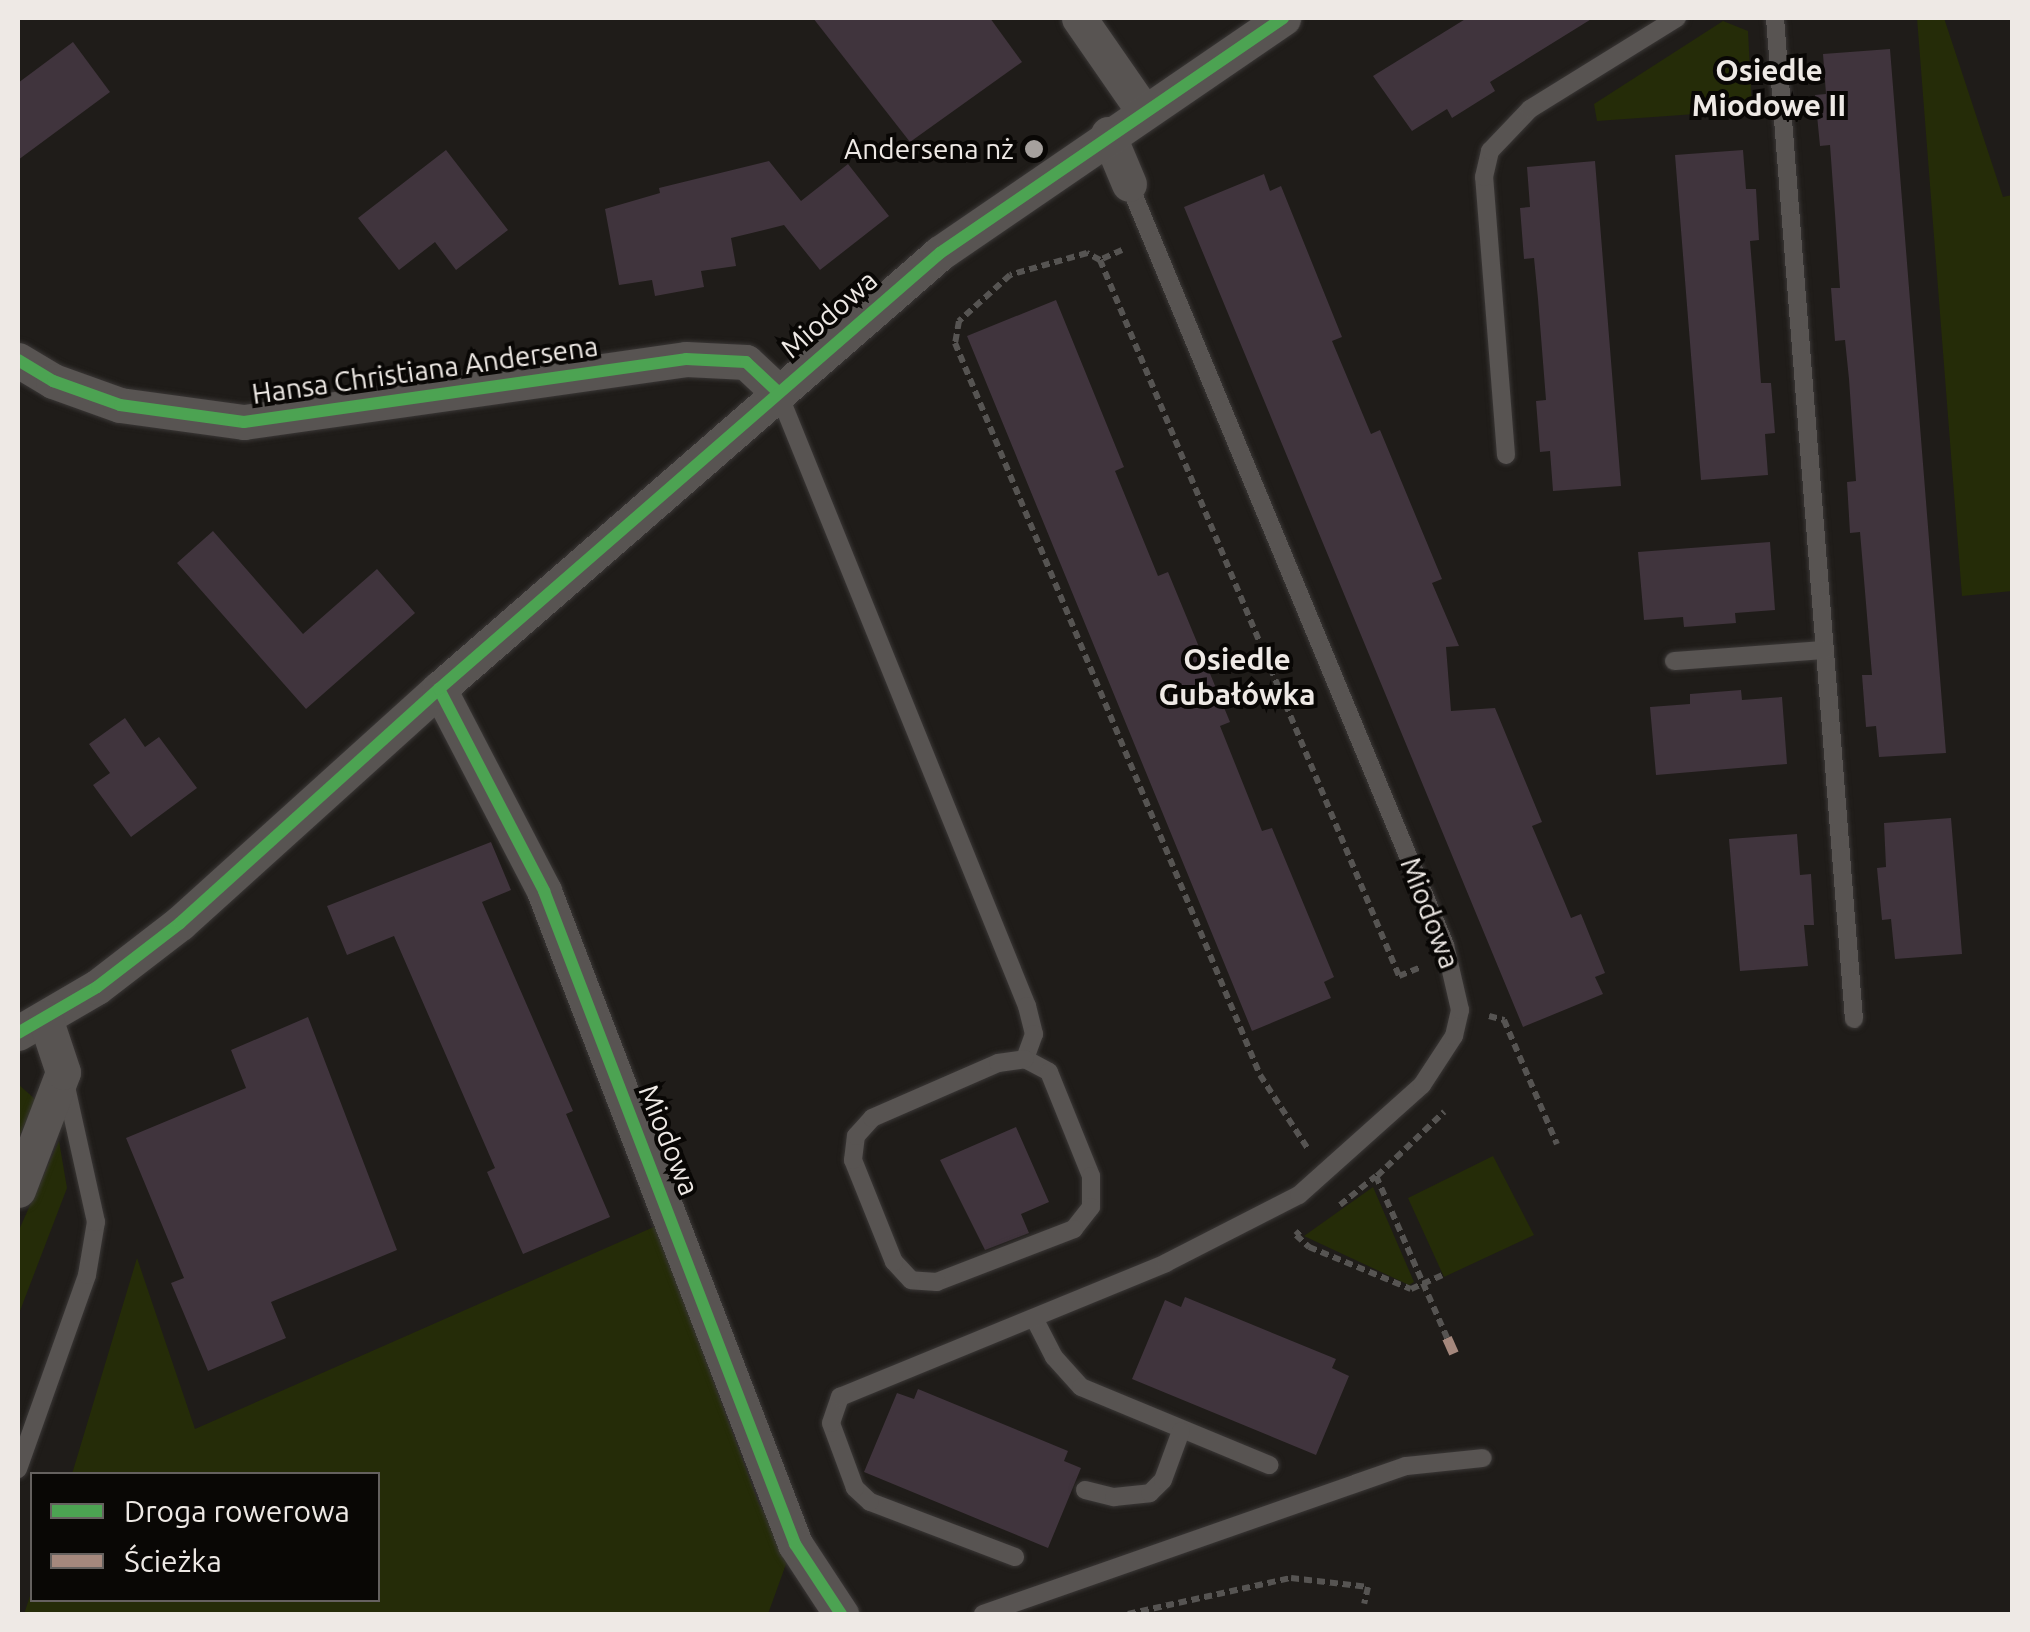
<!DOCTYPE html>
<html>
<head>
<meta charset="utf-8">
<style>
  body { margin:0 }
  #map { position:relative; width:2030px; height:1632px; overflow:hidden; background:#1f1c19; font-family:Ubuntu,sans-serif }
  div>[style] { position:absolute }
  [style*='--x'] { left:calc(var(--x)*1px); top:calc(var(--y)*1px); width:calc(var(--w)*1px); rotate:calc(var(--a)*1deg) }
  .green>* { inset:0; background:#252c08 }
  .building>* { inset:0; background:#40343d }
  .path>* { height:6px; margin-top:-3px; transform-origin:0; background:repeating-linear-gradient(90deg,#565452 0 8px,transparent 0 13px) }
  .roads { filter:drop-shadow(0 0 2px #3a3736) drop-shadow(0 0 2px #3a3736) }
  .service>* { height:18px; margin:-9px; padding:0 9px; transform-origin:9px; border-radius:9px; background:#585452 }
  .minor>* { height:35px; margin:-17.5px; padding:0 17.5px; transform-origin:17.5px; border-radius:17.5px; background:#585452 }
  .quiet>* { height:10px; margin-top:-5px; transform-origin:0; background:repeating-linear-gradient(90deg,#a5887d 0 20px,transparent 0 30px) }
  .cycleway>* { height:12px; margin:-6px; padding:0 6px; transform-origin:6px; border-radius:6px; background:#4ca352 }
  .dots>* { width:28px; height:28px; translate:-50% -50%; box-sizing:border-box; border:5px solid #090705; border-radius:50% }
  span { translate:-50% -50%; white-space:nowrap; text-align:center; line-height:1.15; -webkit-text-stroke:8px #090705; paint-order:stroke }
  .poi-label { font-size:28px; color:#eee9e5 }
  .right { translate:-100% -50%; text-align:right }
  .street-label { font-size:28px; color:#eee9e5 }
  .neighbourhood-label { font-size:30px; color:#eee9e5; font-weight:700 }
  .frame { position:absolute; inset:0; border:20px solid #eee9e5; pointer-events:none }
  .legend { position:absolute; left:30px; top:1472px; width:350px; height:130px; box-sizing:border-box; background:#090705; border:2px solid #65615f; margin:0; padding:12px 18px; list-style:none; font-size:30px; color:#eee9e5 }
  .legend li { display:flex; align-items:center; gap:20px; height:50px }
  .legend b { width:50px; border:2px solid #65615f }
</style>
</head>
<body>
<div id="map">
  <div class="green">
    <div style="clip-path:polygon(1917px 18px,1944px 18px,2003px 197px,2012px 195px,2012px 591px,1962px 596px)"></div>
    <div style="clip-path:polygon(1723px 21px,1748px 31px,1752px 110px,1597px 121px,1594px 104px)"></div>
    <div style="clip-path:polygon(18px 1084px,36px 1100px,18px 1140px)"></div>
    <div style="clip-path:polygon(59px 1141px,67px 1188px,18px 1316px,18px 1232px)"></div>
    <div style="clip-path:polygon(1493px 1156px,1534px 1235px,1444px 1277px,1408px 1198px)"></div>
    <div style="clip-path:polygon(1373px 1187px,1414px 1282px,1409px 1285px,1304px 1236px)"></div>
    <div style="clip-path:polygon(656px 1226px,759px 1504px,790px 1553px,768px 1614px,24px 1614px,32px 1590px,32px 1600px,378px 1600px,378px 1474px,72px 1474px,137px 1258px,195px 1429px)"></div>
  </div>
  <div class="building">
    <div style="clip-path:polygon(813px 18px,990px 18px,1022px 62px,910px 142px)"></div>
    <div style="clip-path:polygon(1467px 18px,1593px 18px,1490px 82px,1495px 91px,1452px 118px,1447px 109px,1412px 131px,1373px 76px)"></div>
    <div style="clip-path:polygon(73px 42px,110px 92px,18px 160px,18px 83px)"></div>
    <div style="clip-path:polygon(1890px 49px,1946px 753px,1879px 757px,1876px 726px,1866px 727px,1862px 675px,1872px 675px,1860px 532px,1850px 533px,1847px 482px,1856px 481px,1849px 379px,1845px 340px,1835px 341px,1831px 288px,1840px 288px,1835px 214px,1830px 145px,1820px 146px,1815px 95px,1826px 94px,1823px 54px)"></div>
    <div style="clip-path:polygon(446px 150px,508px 230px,456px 270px,435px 242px,399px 270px,358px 218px)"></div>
    <div style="clip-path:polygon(1743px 150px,1746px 189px,1756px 189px,1759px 240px,1750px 241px,1756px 316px,1761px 383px,1771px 383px,1775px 433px,1765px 434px,1768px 475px,1701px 480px,1675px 155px)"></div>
    <div style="clip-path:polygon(769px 161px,801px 201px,848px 164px,889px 216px,820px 270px,784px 225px,731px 238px,736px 266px,701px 271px,704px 287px,655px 296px,652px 280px,619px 285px,605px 209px,660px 193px,659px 188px)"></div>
    <div style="clip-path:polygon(1595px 161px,1621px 486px,1553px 491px,1550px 451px,1540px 452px,1536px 401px,1546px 400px,1538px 299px,1534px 258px,1524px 259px,1520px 208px,1530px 207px,1527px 167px)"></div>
    <div style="clip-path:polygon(1264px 174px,1270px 191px,1281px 186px,1342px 337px,1332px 341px,1371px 434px,1380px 430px,1442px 579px,1432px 583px,1459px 646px,1446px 647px,1451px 711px,1495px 708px,1542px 822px,1532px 826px,1564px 901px,1571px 918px,1581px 914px,1605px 973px,1595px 977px,1603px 994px,1523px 1027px,1184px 207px)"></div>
    <div style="clip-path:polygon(1056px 300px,1124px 467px,1115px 471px,1158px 576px,1168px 572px,1230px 722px,1220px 726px,1262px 831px,1272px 828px,1334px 977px,1324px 982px,1331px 998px,1252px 1031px,967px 336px)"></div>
    <div style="clip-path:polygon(213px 531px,303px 634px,377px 569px,415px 613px,306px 709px,177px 563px)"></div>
    <div style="clip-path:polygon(1770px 542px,1775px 610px,1735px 613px,1736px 623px,1684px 627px,1683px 617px,1644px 620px,1638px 552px)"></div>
    <div style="clip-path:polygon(1741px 690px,1742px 700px,1782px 697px,1787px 764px,1656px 775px,1650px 707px,1690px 704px,1690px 694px)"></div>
    <div style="clip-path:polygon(125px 718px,145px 747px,159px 737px,197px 788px,131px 837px,93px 785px,110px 773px,89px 744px)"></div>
    <div style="clip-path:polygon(1951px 818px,1962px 954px,1895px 959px,1891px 919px,1882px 920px,1877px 868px,1886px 867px,1884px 823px)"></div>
    <div style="clip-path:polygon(1797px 834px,1800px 875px,1811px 874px,1814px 925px,1804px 925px,1808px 966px,1740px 971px,1729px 839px)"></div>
    <div style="clip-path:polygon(491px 842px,511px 890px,482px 902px,573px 1111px,566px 1114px,610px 1217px,523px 1254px,487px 1172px,495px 1168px,394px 936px,347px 955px,327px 906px)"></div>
    <div style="clip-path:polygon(308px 1017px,397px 1250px,271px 1302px,286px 1338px,208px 1371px,171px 1283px,184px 1278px,126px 1138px,246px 1088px,231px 1050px)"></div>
    <div style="clip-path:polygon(1016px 1127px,1049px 1202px,1021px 1214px,1029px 1233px,985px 1250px,940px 1160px)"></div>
    <div style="clip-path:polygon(1185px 1297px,1336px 1359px,1332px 1368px,1349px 1376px,1316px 1455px,1132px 1379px,1165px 1300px,1181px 1307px)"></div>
    <div style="clip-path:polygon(918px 1389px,1068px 1451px,1064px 1461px,1081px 1468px,1048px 1548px,864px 1472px,897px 1393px,914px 1399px)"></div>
  </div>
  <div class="path">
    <div style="--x:1122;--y:250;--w:24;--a:156"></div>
    <div style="--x:1100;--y:260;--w:776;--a:67.33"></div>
    <div style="--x:1399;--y:976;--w:22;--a:-22"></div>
    <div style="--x:1100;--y:260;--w:15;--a:-152"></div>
    <div style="--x:1087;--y:253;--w:80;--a:164.1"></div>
    <div style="--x:1010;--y:275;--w:69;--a:138"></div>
    <div style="--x:959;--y:321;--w:22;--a:100"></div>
    <div style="--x:955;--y:343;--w:793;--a:67.38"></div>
    <div style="--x:1260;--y:1075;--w:88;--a:57"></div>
    <div style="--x:1489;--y:1016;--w:16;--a:15"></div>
    <div style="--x:1504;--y:1020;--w:135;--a:66.9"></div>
    <div style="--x:1377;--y:1176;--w:93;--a:-43.7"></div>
    <div style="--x:1340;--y:1205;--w:46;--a:-38.9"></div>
    <div style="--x:1376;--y:1176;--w:177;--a:66.3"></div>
    <div style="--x:1300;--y:1231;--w:6;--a:135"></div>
    <div style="--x:1296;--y:1235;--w:18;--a:43"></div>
    <div style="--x:1309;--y:1247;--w:110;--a:22.4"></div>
    <div style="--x:1411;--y:1289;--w:34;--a:-24"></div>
    <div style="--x:1128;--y:1614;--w:167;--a:-12.5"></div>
    <div style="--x:1291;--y:1578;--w:78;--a:6.7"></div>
    <div style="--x:1368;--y:1587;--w:17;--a:103"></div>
  </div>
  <div class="roads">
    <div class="service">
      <div style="--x:1775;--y:18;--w:1004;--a:85.49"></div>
      <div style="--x:778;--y:392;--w:663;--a:67.93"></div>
      <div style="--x:1027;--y:1006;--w:29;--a:76"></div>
      <div style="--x:1034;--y:1034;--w:27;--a:110"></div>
      <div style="--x:1506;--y:455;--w:279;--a:-94.5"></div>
      <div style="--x:1484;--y:177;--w:27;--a:-77"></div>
      <div style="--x:1490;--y:151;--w:58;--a:-46.4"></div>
      <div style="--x:1530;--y:109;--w:173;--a:-31.8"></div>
      <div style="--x:1674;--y:661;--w:151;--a:-4.2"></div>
      <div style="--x:1025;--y:1059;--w:27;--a:28"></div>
      <div style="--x:1049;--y:1072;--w:112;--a:68"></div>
      <div style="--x:1091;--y:1176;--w:31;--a:90"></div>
      <div style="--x:1091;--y:1207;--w:28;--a:128"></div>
      <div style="--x:1074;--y:1229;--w:147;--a:158.9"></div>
      <div style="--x:937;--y:1282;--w:26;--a:-176"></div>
      <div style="--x:911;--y:1280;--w:25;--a:-133"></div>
      <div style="--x:894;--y:1262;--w:110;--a:-111.9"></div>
      <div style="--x:853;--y:1160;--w:24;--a:-83"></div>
      <div style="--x:856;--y:1136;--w:24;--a:-48"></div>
      <div style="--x:872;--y:1118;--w:137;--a:-23.6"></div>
      <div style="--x:998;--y:1063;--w:27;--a:-8"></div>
      <div style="--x:1034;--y:1318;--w:44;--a:62.9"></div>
      <div style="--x:1054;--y:1357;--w:40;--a:48"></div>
      <div style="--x:1081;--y:1387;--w:204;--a:22.5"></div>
      <div style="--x:18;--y:1469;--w:206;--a:-70.4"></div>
      <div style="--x:87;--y:1275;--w:54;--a:-80.4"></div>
      <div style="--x:96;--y:1222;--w:148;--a:-102.5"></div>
      <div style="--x:1085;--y:1490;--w:30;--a:14"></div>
      <div style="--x:1114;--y:1497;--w:36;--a:-6"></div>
      <div style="--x:1150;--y:1493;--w:18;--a:-45"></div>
      <div style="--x:1163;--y:1480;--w:52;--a:-69.8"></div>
      <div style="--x:1015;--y:1557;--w:155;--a:-159.2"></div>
      <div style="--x:870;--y:1502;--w:21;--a:-137"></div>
      <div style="--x:855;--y:1488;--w:69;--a:-110.3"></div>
      <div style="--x:831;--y:1423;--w:28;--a:-71"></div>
      <div style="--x:840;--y:1397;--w:352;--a:-22.3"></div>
      <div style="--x:1166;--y:1263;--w:149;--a:-27.1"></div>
      <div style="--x:1299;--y:1195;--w:165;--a:-41.8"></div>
      <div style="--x:1422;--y:1085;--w:59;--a:-56.9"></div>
      <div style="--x:1454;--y:1036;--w:27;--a:-77"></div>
      <div style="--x:1460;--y:1010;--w:67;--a:-103"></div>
      <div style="--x:1445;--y:945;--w:824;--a:-112.55"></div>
      <div style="--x:983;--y:1614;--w:448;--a:-19.3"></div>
      <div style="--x:1406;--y:1466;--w:77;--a:-5.9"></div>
    </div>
    <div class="minor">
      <div style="--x:1079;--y:18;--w:114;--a:55.3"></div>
      <div style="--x:1108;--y:134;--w:54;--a:67.2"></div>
      <div style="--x:18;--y:360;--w:41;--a:31"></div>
      <div style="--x:53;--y:381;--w:71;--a:19.7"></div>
      <div style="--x:120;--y:405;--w:125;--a:7.8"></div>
      <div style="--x:244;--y:422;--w:446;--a:-8.1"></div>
      <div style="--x:686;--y:359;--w:60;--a:2.9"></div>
      <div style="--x:746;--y:362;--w:44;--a:43.2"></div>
      <div style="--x:439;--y:689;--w:228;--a:62.5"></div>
      <div style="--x:544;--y:891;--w:700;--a:68.97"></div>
      <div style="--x:795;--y:1544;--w:84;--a:56.7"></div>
      <div style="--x:18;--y:1033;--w:91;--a:-30.2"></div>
      <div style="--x:97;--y:987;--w:105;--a:-37.6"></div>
      <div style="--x:180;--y:923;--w:349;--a:-42.1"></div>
      <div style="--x:439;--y:689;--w:664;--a:-41.03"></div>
      <div style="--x:940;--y:253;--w:416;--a:-34.4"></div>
      <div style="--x:18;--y:1190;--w:126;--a:-69.1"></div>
      <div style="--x:63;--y:1072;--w:57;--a:-108.4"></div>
    </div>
  </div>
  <div class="quiet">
    <div style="--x:1447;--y:1338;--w:17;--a:66"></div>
  </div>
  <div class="cycleway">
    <div style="--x:18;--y:360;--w:41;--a:31"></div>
    <div style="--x:53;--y:381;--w:71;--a:19.7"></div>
    <div style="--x:120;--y:405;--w:125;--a:7.8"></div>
    <div style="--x:244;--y:422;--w:446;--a:-8.1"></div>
    <div style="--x:686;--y:359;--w:60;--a:2.9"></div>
    <div style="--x:746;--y:362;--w:44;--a:43.2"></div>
    <div style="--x:439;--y:689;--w:228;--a:62.5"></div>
    <div style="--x:544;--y:891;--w:700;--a:68.97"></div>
    <div style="--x:795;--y:1544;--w:84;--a:56.7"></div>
    <div style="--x:18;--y:1033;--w:91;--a:-30.2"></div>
    <div style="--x:97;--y:987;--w:105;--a:-37.6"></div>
    <div style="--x:180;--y:923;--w:349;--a:-42.1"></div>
    <div style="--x:439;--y:689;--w:664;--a:-41.03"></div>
    <div style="--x:940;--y:253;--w:416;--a:-34.4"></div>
  </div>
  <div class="dots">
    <div style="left:1034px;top:149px;background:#a6a19e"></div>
  </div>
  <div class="poi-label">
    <span class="right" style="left:1014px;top:149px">Andersena nż</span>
  </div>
  <div class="street-label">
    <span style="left:829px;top:314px;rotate:-41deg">Miodowa</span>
    <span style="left:425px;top:370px;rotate:-8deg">Hansa Christiana Andersena</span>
    <span style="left:1430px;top:913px;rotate:69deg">Miodowa</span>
    <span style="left:669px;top:1140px;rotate:68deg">Miodowa</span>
  </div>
  <div class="neighbourhood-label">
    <span style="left:1769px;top:87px">Osiedle<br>Miodowe II</span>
    <span style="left:1237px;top:676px">Osiedle<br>Gubałówka</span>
  </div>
  <div class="frame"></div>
  <ul class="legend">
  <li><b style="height:12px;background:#4ca352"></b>Droga rowerowa</li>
  <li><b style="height:12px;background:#a5887d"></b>Ścieżka</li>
  </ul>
</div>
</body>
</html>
